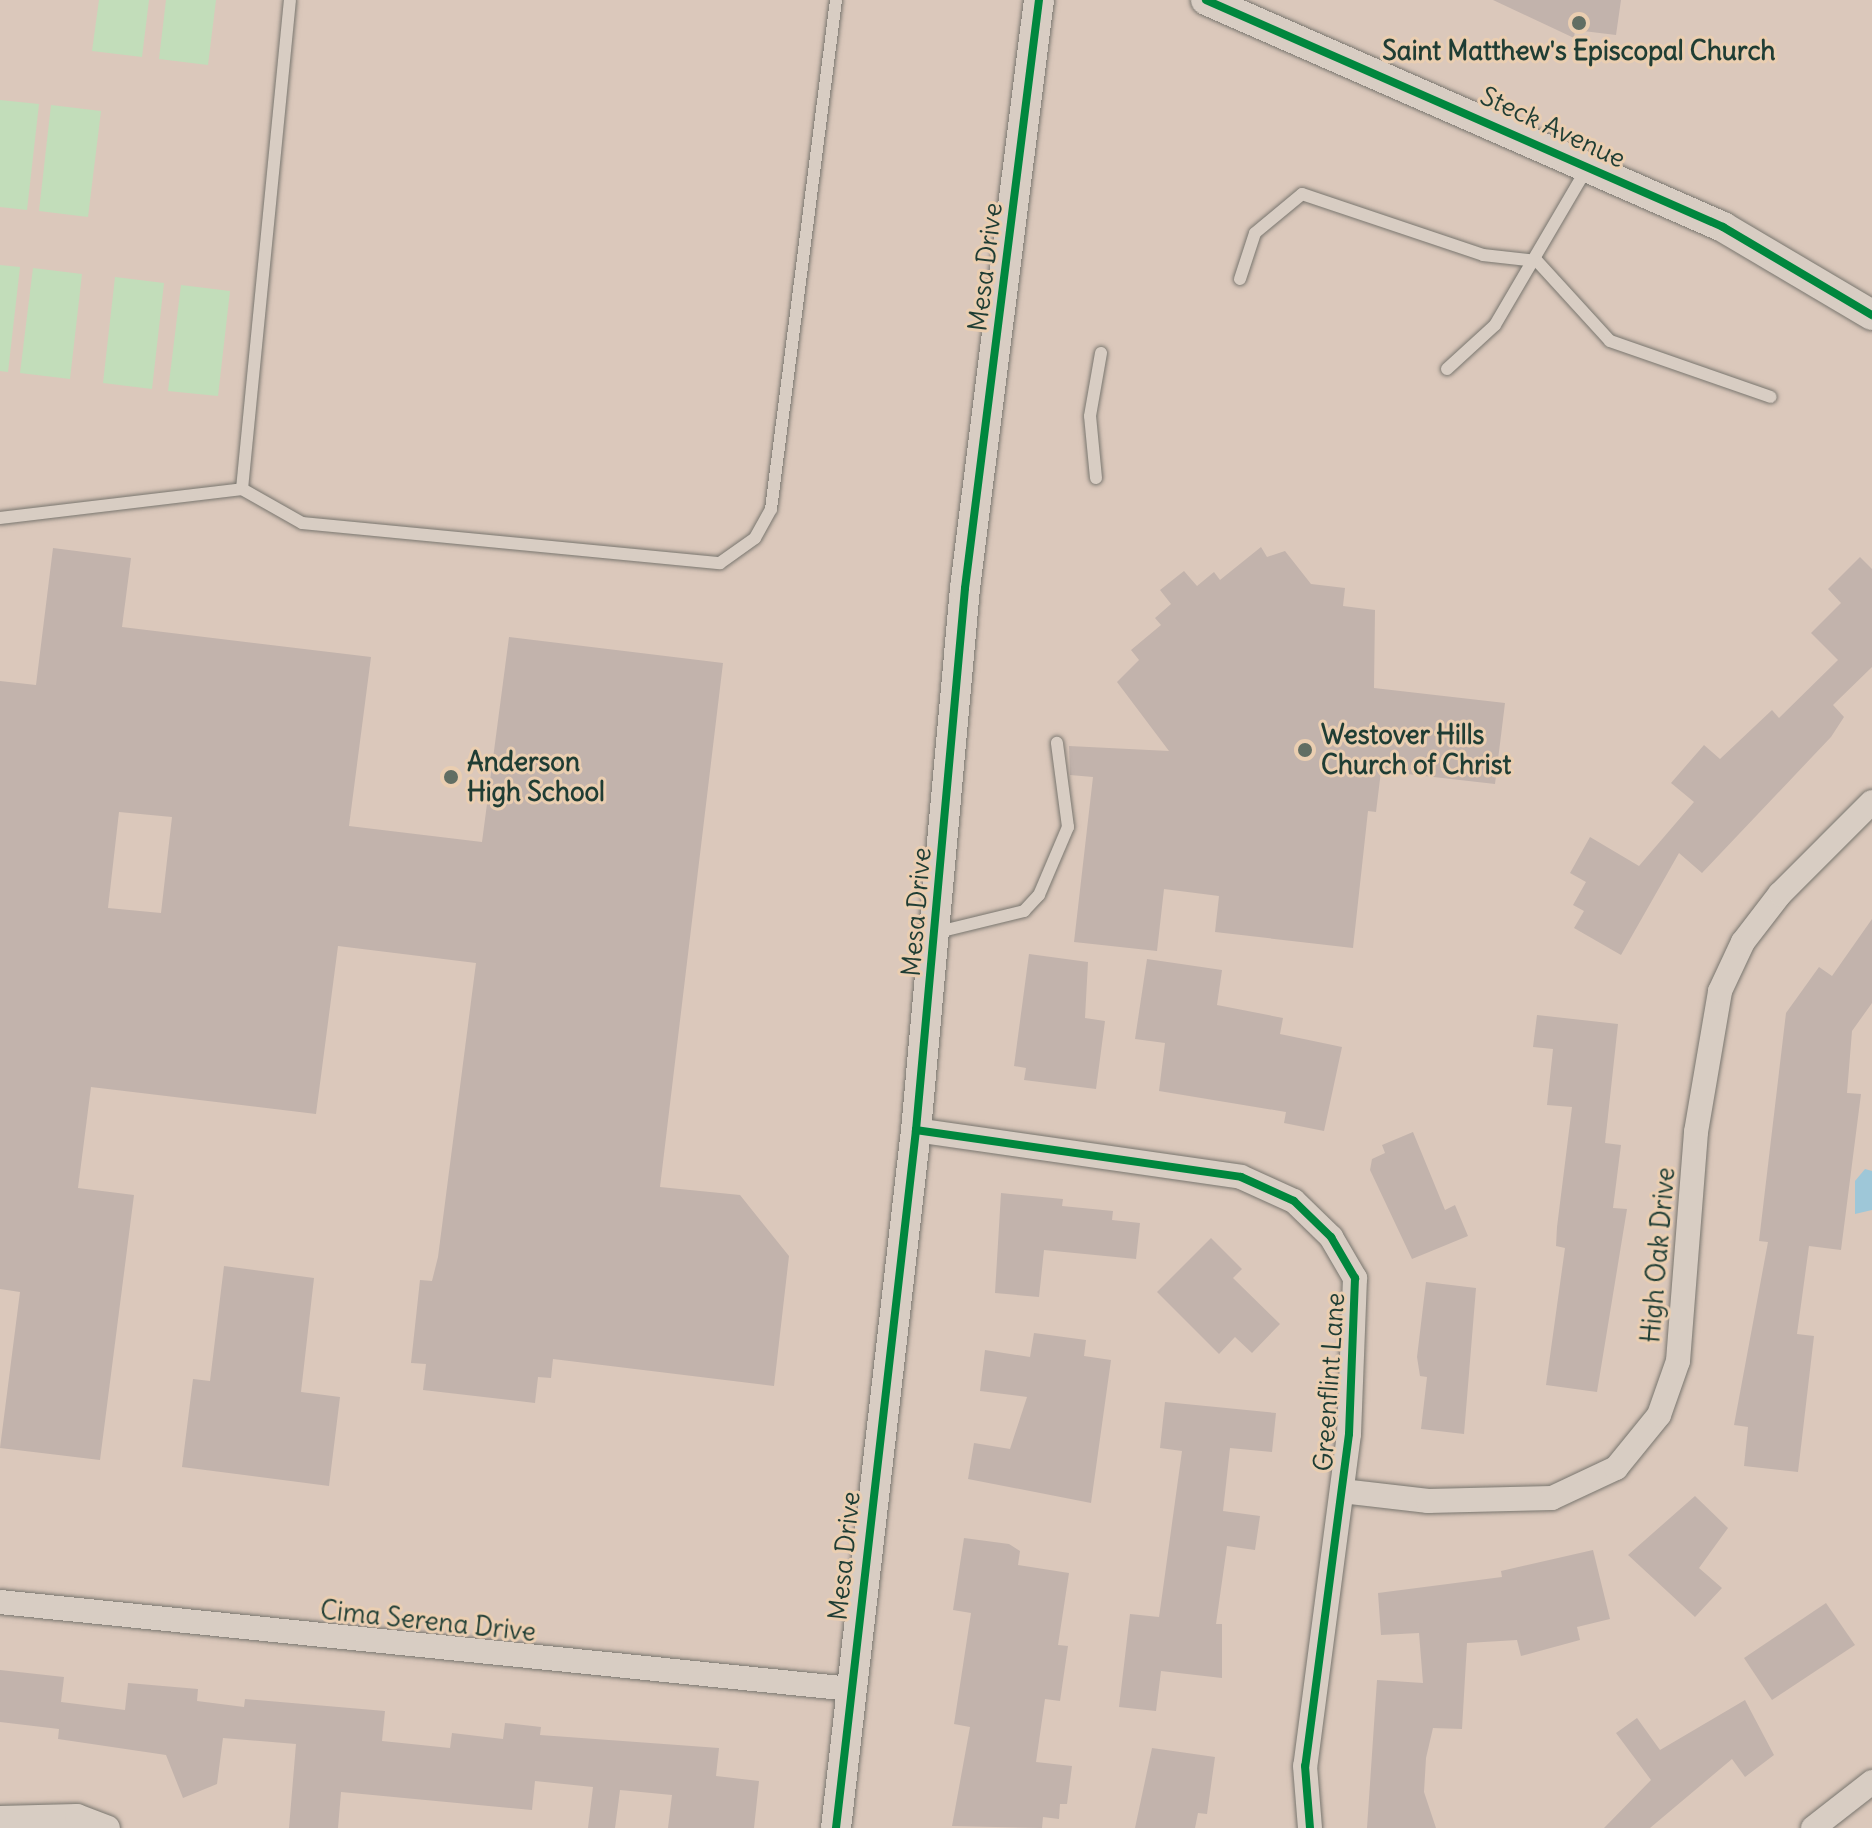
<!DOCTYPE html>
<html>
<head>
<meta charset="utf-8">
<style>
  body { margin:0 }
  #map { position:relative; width:1872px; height:1828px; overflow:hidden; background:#dbc8bb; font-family:Delius,sans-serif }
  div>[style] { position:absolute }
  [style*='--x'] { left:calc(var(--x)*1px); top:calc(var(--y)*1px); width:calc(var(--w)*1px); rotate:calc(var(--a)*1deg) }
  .green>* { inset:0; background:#c2ddba }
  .water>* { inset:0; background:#9ec7d8 }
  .building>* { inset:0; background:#c2b3ac }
  .roads { filter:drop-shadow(0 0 2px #79766f) drop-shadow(0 0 2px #79766f) }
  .service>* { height:12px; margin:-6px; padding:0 6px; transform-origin:6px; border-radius:6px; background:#d8cdc3 }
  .minor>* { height:24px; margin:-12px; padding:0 12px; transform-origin:12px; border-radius:12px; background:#d8cdc3 }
  .tertiary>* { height:30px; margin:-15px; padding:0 15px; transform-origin:15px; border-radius:15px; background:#d8cdc3 }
  .cycleway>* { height:8px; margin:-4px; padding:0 4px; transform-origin:4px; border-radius:4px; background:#00873e }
  .dots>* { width:22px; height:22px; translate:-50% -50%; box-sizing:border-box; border:4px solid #eaceb1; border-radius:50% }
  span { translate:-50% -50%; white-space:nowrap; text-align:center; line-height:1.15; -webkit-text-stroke:6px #eaceb1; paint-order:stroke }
  .poi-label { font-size:26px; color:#1f3d34; font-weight:700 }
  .left { translate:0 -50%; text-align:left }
  .street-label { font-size:26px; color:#1f3d34 }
</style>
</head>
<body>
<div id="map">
  <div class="green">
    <div style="clip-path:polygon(99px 0,149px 0,142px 57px,92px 51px)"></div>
    <div style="clip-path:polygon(166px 0,216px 0,208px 65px,159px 59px)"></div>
    <div style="clip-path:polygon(0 100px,39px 104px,27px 210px,0 207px)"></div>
    <div style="clip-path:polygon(51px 105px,101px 111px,88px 217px,39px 211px)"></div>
    <div style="clip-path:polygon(0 265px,20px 267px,8px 372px,0 371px)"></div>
    <div style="clip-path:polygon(33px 268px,82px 274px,70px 379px,20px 373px)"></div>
    <div style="clip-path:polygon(115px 277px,164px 283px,152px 389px,103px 383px)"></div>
    <div style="clip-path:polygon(181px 285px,230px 291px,218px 396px,168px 391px)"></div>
  </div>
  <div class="water">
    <div style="clip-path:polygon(1865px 1169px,1872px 1171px,1872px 1210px,1855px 1214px,1855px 1181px)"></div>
  </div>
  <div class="building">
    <div style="clip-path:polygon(1493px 0,1621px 0,1616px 35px,1575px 30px,1574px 38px)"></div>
    <div style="clip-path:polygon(1261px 547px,1267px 557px,1285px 551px,1311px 584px,1345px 588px,1343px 606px,1375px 610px,1374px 688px,1505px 703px,1495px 784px,1381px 771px,1376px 812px,1368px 811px,1353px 948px,1215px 932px,1219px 896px,1164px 889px,1157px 951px,1074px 942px,1093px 777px,1070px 775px,1069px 746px,1169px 751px,1117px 682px,1139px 660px,1131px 650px,1161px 625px,1155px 618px,1171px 604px,1160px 590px,1184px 571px,1197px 586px,1214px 572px,1220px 580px)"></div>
    <div style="clip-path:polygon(evenodd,53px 548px,131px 558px,122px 627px,371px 657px,349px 826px,482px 842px,509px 637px,723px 663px,660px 1187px,740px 1195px,789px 1256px,774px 1386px,553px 1359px,551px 1378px,538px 1377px,535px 1403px,423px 1390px,426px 1364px,411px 1363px,420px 1280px,432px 1281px,438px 1257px,476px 963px,338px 946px,316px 1114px,91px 1087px,78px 1188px,134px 1195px,100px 1460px,0 1448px,20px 1292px,0 1289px,0 681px,36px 685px,53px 548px,119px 812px,172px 817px,161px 913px,108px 908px,119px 812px)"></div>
    <div style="clip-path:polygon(1860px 557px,1872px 569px,1872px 667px,1833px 705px,1844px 717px,1831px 737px,1702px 873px,1679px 853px,1621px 955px,1574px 928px,1584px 911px,1573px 905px,1586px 882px,1570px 873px,1590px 837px,1639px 866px,1694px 802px,1671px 783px,1704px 745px,1720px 759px,1772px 710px,1779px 718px,1838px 660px,1811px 633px,1841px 603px,1828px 589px)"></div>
    <div style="clip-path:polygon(1872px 919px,1872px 1003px,1852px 1031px,1847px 1093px,1861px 1094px,1841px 1250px,1809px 1246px,1797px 1334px,1814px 1336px,1798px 1472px,1744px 1466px,1748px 1427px,1734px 1425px,1768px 1242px,1759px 1241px,1786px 1013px,1819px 967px,1832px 976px)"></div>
    <div style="clip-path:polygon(1029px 954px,1088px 962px,1085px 1018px,1105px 1021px,1096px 1089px,1024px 1080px,1026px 1068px,1014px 1066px)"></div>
    <div style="clip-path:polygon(1147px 959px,1222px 970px,1217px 1005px,1283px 1018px,1280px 1034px,1342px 1047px,1324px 1131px,1284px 1123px,1286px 1112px,1159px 1091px,1165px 1043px,1135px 1039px)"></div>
    <div style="clip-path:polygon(1537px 1015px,1618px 1024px,1605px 1143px,1621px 1145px,1613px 1208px,1627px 1209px,1597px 1392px,1546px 1385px,1565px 1248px,1556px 1246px,1557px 1227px,1572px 1107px,1547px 1105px,1553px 1049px,1533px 1047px)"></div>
    <div style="clip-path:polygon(1413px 1132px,1445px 1210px,1455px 1205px,1468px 1236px,1412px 1259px,1370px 1170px,1372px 1159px,1385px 1153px,1382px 1145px)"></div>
    <div style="clip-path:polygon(1001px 1193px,1063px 1199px,1062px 1206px,1113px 1211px,1112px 1220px,1140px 1223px,1136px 1259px,1044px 1250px,1039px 1297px,995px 1293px)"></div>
    <div style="clip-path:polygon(1211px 1238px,1242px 1269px,1233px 1278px,1280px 1324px,1252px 1353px,1235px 1337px,1219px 1354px,1157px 1292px)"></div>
    <div style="clip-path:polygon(224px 1266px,314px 1278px,301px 1392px,340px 1397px,329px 1486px,182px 1467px,193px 1379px,210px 1381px)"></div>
    <div style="clip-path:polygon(1426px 1282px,1476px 1288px,1464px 1434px,1421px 1429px,1427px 1377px,1420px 1376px,1417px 1357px)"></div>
    <div style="clip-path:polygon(1034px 1333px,1086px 1340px,1084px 1356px,1111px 1360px,1091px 1503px,968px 1479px,974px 1443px,1010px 1449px,1027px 1397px,980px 1391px,985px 1350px,1030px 1357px)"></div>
    <div style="clip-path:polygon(1165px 1402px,1276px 1413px,1272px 1452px,1230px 1448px,1223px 1511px,1260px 1516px,1255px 1550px,1227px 1546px,1216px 1624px,1222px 1624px,1222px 1678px,1161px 1671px,1156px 1711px,1119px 1707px,1130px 1614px,1159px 1617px,1162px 1596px,1182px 1451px,1160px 1448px)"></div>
    <div style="clip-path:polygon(1695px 1496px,1728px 1528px,1699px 1568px,1722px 1588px,1695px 1617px,1628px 1555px)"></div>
    <div style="clip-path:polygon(964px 1538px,1009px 1544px,1020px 1551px,1018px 1565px,1069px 1573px,1058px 1645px,1068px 1646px,1060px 1701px,1045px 1699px,1036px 1762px,1072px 1766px,1067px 1804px,1060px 1804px,1059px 1819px,1043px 1817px,1042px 1828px,952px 1826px,970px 1727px,954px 1724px,971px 1613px,953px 1610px)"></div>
    <div style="clip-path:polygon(1593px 1550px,1610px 1619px,1577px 1627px,1580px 1640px,1521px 1656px,1517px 1640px,1467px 1643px,1462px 1729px,1433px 1728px,1426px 1758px,1424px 1792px,1436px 1828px,1367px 1828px,1377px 1680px,1423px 1683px,1419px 1633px,1381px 1635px,1378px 1593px,1502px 1577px,1501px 1571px)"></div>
    <div style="clip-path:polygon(1826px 1603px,1855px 1645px,1772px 1700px,1744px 1658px)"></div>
    <div style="clip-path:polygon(0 1670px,64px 1677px,61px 1702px,125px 1710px,128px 1683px,198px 1689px,197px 1701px,244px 1707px,245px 1699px,385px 1711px,382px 1741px,450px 1748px,452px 1733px,503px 1739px,505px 1723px,541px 1727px,540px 1735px,719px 1748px,716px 1776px,759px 1781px,754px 1828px,668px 1828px,672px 1795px,620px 1790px,615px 1828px,588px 1828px,593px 1787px,535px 1781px,532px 1810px,341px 1792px,338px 1828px,289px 1828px,296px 1744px,223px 1738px,217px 1784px,183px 1798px,166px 1755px,58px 1739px,59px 1729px,0 1722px)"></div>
    <div style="clip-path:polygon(1745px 1700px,1774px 1755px,1745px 1777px,1732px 1759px,1650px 1828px,1604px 1828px,1651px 1780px,1616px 1733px,1637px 1718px,1660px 1750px)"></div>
    <div style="clip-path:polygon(1152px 1748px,1215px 1757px,1207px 1814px,1198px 1813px,1195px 1828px,1135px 1828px)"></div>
  </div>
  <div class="roads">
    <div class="service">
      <div style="--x:1240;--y:279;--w:48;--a:-71.9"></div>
      <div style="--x:1255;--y:233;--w:61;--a:-39.7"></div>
      <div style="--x:1302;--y:194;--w:191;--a:18.6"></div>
      <div style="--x:1483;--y:255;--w:54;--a:6.3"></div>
      <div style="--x:1537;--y:261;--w:108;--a:47.6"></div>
      <div style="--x:1610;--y:341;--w:170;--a:19.2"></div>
      <div style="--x:1447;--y:369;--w:65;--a:-42.5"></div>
      <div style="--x:1495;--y:325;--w:182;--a:-59.6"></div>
      <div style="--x:1096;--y:478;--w:62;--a:-95.5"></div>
      <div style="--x:1090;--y:416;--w:64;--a:-80.1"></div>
      <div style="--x:242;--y:489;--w:69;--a:29.5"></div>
      <div style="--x:302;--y:523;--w:420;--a:5.5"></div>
      <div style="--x:720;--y:563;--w:43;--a:-35.5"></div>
      <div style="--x:755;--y:538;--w:33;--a:-61"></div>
      <div style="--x:771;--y:509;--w:513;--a:-82.72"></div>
      <div style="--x:0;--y:518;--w:244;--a:-6.8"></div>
      <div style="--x:242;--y:489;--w:491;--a:-84.4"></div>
      <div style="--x:934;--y:933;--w:93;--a:-13.7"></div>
      <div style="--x:1024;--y:911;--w:22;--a:-47"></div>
      <div style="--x:1039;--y:895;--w:74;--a:-66.9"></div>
      <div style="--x:1068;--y:827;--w:85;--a:-97.5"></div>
    </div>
    <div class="minor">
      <div style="--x:916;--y:1130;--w:328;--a:8.2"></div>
      <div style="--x:1241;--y:1177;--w:58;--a:24.4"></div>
      <div style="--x:1294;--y:1201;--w:52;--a:44.2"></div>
      <div style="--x:1331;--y:1237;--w:48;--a:59.7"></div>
      <div style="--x:1355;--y:1278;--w:156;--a:92.2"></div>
      <div style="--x:1349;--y:1434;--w:335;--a:97.5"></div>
      <div style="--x:1305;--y:1766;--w:62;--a:85.4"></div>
      <div style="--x:1342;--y:1491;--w:87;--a:6.6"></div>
      <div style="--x:1428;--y:1501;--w:124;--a:-1.4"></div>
      <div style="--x:1552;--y:1498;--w:71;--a:-25.1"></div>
      <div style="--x:1616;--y:1468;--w:68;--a:-50.9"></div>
      <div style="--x:1659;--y:1415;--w:57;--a:-70.6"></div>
      <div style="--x:1678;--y:1361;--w:230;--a:-85.5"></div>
      <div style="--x:1696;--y:1132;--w:143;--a:-80.3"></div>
      <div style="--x:1720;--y:991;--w:54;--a:-64.9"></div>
      <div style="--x:1743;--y:942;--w:61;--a:-52.4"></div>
      <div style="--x:1780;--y:894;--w:130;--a:-45"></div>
      <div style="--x:0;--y:1602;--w:854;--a:5.84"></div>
      <div style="--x:0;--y:1818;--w:77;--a:-1.5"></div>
      <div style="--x:77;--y:1816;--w:33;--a:21"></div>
      <div style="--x:1813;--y:1828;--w:75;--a:-37.9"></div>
    </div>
    <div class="tertiary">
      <div style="--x:1206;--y:0;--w:565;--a:23.7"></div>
      <div style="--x:1723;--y:227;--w:173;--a:30.6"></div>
      <div style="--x:836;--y:1828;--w:703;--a:-83.46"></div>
      <div style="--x:916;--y:1130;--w:544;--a:-84.83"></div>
      <div style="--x:965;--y:588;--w:593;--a:-82.83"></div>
    </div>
  </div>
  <div class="cycleway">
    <div style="--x:1206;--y:0;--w:565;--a:23.7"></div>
    <div style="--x:1723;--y:227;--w:173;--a:30.6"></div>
    <div style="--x:916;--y:1130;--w:328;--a:8.2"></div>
    <div style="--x:1241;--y:1177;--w:58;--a:24.4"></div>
    <div style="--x:1294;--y:1201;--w:52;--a:44.2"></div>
    <div style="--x:1331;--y:1237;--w:48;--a:59.7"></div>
    <div style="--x:1355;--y:1278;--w:156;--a:92.2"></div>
    <div style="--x:1349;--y:1434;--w:335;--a:97.5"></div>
    <div style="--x:1305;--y:1766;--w:62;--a:85.4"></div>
    <div style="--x:836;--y:1828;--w:703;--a:-83.46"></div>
    <div style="--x:916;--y:1130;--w:544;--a:-84.83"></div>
    <div style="--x:965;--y:588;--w:593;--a:-82.83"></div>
  </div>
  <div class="dots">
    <div style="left:1579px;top:23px;background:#616e63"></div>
    <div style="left:1305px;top:750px;background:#616e63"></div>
    <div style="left:451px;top:777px;background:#616e63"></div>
  </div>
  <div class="poi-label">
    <span style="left:1579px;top:51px">Saint Matthew's Episcopal Church</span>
    <span class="left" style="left:1321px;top:750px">Westover Hills<br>Church of Christ</span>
    <span class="left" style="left:467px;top:777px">Anderson<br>High School</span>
  </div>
  <div class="street-label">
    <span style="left:1553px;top:127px;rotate:25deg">Steck Avenue</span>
    <span style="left:985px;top:267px;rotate:-83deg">Mesa Drive</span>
    <span style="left:916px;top:912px;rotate:-85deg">Mesa Drive</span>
    <span style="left:1658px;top:1255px;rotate:-85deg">High Oak Drive</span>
    <span style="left:1329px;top:1382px;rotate:-86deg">Greenflint Lane</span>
    <span style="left:844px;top:1556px;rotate:-84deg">Mesa Drive</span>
    <span style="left:428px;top:1621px;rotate:6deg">Cima Serena Drive</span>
  </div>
</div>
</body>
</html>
